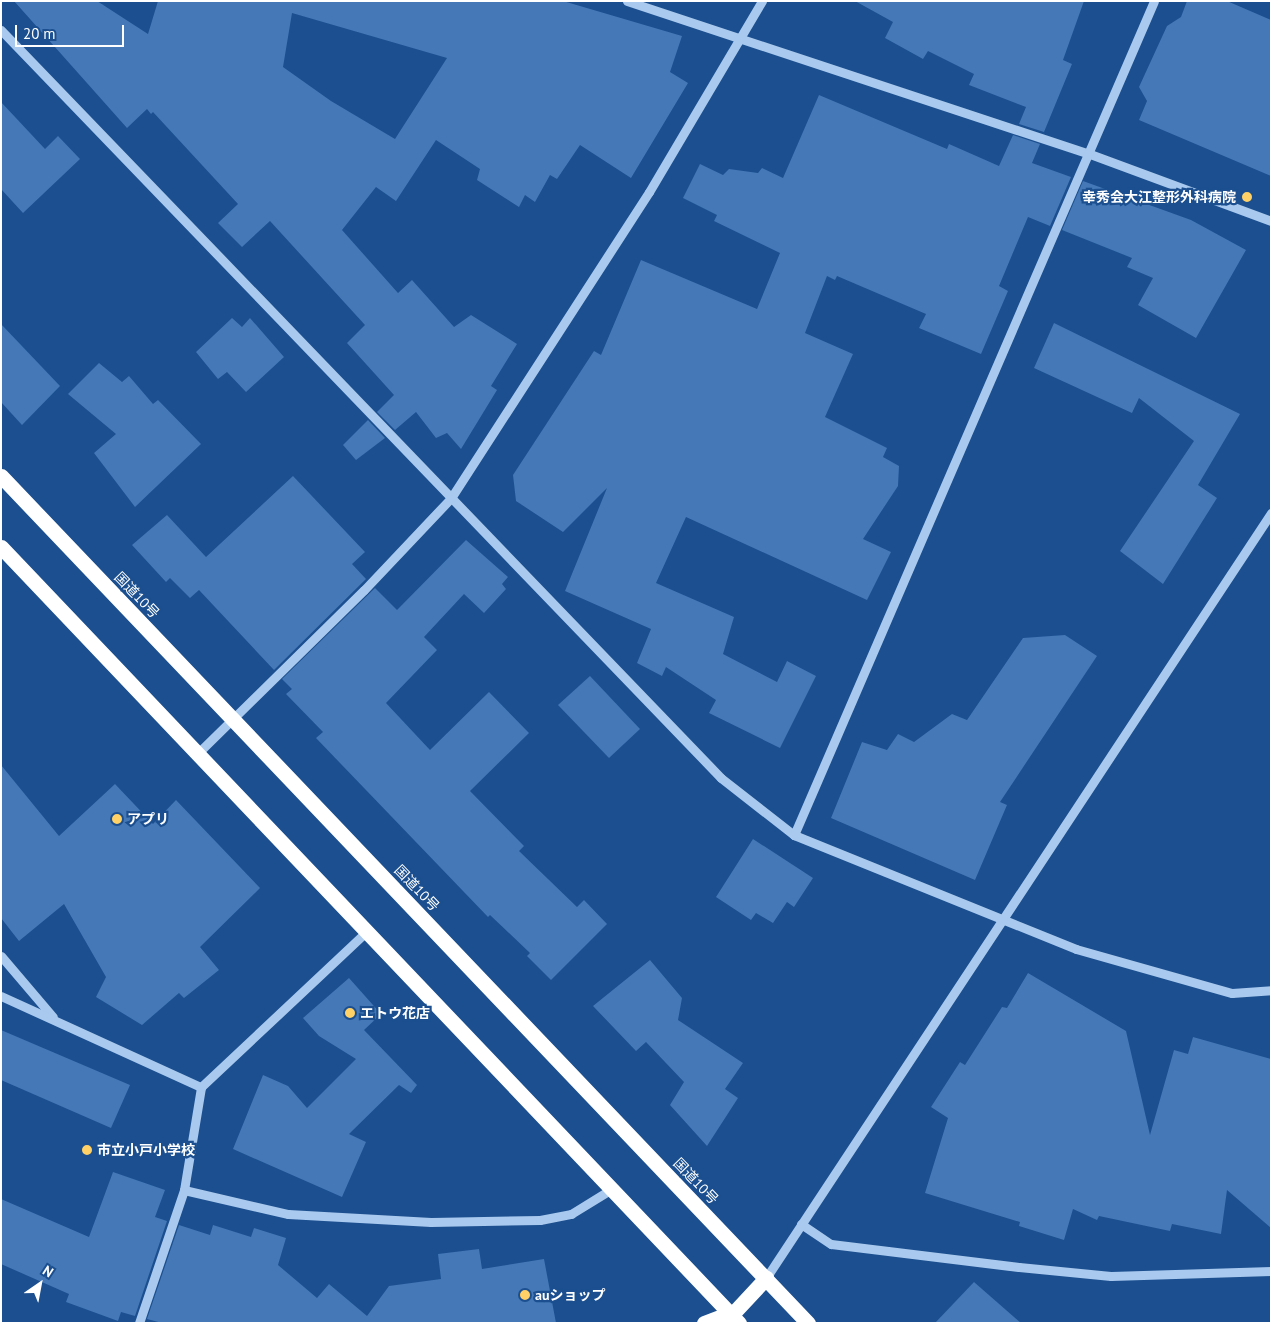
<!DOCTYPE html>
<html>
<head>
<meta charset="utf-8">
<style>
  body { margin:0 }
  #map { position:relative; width:1272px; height:1324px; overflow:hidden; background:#1b4f8f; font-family:"PT Sans","Noto Sans JP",sans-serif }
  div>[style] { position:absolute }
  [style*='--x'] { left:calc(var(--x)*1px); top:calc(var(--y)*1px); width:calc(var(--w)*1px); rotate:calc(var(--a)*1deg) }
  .building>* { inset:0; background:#4478b7 }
  .minor>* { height:9px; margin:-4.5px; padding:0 4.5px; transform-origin:4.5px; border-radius:4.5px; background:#a9c9ee }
  .highway>* { height:15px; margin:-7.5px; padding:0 7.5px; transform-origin:7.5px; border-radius:7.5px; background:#fff }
  .dots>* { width:14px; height:14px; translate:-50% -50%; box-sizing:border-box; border:2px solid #1b4f8f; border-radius:50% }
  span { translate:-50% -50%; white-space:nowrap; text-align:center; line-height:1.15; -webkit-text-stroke:4.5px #1b4f8f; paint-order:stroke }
  .poi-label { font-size:14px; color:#fff; font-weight:700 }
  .right { translate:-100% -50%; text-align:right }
  .left { translate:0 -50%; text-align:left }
  .street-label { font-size:14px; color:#fff }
  .frame { position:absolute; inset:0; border:2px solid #fff; pointer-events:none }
  .north { position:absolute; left:15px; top:1259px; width:50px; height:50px; -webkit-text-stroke:4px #1b4f8f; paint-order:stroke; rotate:33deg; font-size:14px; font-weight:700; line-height:20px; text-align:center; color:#fff }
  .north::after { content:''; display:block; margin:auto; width:18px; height:22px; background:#fff; clip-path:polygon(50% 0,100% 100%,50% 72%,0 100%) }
  .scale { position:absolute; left:15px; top:25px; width:109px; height:22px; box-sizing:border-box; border:2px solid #fff; border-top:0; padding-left:6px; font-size:15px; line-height:18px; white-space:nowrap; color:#fff; -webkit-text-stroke:4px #1b4f8f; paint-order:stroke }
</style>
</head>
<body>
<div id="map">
  <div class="building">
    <div style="clip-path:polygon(evenodd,14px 1px,97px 1px,148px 34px,158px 1px,563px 1px,682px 36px,670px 72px,688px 83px,631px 178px,580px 145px,557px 179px,550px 175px,535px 202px,525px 195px,519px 207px,477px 180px,480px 169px,436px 140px,396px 201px,376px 187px,342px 230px,398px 293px,412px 280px,454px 327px,471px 315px,517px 344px,491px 386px,497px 390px,461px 449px,447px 433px,436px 438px,416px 412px,395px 430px,377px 412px,394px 395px,347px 343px,365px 325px,270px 221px,242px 247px,218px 223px,238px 204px,153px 112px,151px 114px,147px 109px,127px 128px,14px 1px,292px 13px,447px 58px,395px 139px,331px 101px,283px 67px,292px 13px)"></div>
    <div style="clip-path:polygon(855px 1px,1084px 1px,1063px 60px,1072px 64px,1044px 132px,1019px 124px,1026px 107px,969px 85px,974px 74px,928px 51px,923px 59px,885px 38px,893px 22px)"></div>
    <div style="clip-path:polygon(1187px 1px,1227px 1px,1271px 20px,1271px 176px,1139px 120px,1147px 101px,1139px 87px,1167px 26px,1181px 17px)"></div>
    <div style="clip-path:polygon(819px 95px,947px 149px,949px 144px,999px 166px,1013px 135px,1040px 144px,1032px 163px,1071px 177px,1050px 226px,1028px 217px,999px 286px,1008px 291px,981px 354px,919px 328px,926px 314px,837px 276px,835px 280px,827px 276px,805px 333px,853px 354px,825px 417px,887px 448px,883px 457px,899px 466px,898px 486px,863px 539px,891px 552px,867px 600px,686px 517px,656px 583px,734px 617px,723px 654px,777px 682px,787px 661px,816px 676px,780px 748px,709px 713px,716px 700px,666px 667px,662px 676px,637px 663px,651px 629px,565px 591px,607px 488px,563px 532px,516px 501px,513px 475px,594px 351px,601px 355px,641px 260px,757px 309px,780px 253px,714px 221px,717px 215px,683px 198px,700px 164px,723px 175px,729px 169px,758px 173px,762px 168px,783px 178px)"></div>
    <div style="clip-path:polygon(1px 102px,45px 149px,58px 136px,80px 159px,23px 213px,1px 189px)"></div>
    <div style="clip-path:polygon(1083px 181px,1191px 220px,1246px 250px,1196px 338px,1138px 305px,1153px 278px,1127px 267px,1132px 258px,1062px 230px)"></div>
    <div style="clip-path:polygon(232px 318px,242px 327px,250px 318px,284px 357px,246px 392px,227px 372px,218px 379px,196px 352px)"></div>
    <div style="clip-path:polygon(1054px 323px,1240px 414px,1198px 485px,1217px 498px,1163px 584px,1120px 551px,1194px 441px,1139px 398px,1132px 413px,1034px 368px)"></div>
    <div style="clip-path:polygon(1px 324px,60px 386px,22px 425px,1px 402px)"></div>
    <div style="clip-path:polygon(99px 363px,122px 382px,129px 376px,153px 404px,158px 400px,201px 444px,135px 507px,94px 453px,116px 434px,68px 394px)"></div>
    <div style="clip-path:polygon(368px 420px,385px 438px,356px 460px,343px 445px)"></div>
    <div style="clip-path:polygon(293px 476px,365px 552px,352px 564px,366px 579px,274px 670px,199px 590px,190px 598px,170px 578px,166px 582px,132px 545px,167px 515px,206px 557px)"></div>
    <div style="clip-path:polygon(466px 540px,508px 577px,502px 584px,506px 589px,484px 613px,464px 594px,424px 637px,437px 650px,386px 703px,430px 750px,489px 692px,529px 733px,470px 791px,524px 846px,519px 851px,577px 907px,584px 900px,607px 924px,551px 980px,527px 956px,530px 953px,490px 915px,488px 917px,316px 738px,323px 732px,286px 694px,292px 689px,282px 679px,375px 588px,397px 610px)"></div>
    <div style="clip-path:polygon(1065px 635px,1097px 656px,1000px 802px,1007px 805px,975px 880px,831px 818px,862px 742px,887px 750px,898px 734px,914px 742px,952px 714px,967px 720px,1023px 638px)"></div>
    <div style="clip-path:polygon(590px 676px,640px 729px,609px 758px,558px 705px)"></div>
    <div style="clip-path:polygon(1px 765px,59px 836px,115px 784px,153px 824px,176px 800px,260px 888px,200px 947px,219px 970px,184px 998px,179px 993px,142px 1025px,96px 997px,106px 977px,64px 904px,19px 941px,1px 918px)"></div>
    <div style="clip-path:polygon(753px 839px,813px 878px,794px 907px,787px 902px,773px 923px,756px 913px,751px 920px,716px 897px)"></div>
    <div style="clip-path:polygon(650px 960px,682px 998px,678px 1020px,743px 1063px,725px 1089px,738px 1098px,707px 1146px,670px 1105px,684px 1082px,646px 1042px,636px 1051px,593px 1006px)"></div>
    <div style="clip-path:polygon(1028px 973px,1126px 1031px,1150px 1135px,1174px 1050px,1188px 1054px,1193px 1037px,1271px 1059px,1271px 1228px,1227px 1190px,1221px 1234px,1172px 1224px,1170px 1231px,1099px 1216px,1097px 1220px,1073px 1209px,1064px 1240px,1019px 1226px,1020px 1222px,925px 1193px,948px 1118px,931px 1107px,960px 1062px,965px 1065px,1002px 1007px,1007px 1008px)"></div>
    <div style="clip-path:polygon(349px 978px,381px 1014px,364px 1030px,417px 1085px,411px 1093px,399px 1085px,349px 1134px,366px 1142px,342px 1197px,233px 1149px,263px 1075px,288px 1086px,307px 1108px,356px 1059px,319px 1036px,303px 1018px)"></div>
    <div style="clip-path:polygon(1px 1030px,130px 1085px,111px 1128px,1px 1080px)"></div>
    <div style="clip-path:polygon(113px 1172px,165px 1190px,155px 1217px,167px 1221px,135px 1316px,121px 1312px,118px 1321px,66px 1302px,69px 1294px,1px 1264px,1px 1199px,89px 1237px)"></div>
    <div style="clip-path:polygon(179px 1225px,210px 1235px,213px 1225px,251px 1237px,254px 1228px,286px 1238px,278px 1265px,317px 1298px,329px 1284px,367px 1316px,389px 1286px,441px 1279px,438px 1254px,479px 1249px,482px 1269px,544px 1259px,556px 1323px,162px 1323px,147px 1319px)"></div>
    <div style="clip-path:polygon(974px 1282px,1021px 1323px,935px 1323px)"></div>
  </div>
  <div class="minor">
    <div style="--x:627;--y:1;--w:488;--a:18.3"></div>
    <div style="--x:1090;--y:154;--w:193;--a:20.3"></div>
    <div style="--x:1;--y:30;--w:1038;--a:46.09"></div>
    <div style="--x:721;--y:778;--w:93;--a:38"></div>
    <div style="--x:794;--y:835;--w:304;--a:22"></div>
    <div style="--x:1076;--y:949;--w:162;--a:15.8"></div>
    <div style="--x:1232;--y:993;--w:39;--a:-4"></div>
    <div style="--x:196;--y:755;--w:235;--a:-44.5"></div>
    <div style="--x:364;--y:590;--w:127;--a:-46.6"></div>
    <div style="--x:451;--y:498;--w:364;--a:-57.1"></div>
    <div style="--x:649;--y:192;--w:222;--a:-59.4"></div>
    <div style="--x:794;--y:835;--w:908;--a:-66.65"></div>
    <div style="--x:1;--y:956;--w:80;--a:49.6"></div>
    <div style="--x:1;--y:996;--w:220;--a:24.5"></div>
    <div style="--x:184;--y:1190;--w:107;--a:13"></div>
    <div style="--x:288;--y:1214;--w:143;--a:3.2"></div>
    <div style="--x:431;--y:1222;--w:109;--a:-1.1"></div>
    <div style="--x:540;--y:1220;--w:32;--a:-11"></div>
    <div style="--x:571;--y:1214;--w:46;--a:-31.6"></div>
    <div style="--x:801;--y:1224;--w:36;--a:34"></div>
    <div style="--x:831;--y:1244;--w:189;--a:7"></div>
    <div style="--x:1019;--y:1267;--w:92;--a:5.6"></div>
    <div style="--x:1111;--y:1276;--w:160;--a:-1.8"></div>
    <div style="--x:766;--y:1278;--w:917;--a:-56.57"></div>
    <div style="--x:139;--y:1323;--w:140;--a:-71.3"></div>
    <div style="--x:184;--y:1190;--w:104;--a:-80.6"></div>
    <div style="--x:201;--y:1087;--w:226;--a:-43.2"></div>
  </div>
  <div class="highway">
    <div style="--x:1;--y:476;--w:1170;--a:46.39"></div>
    <div style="--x:1;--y:547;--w:1071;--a:46.44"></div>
    <div style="--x:704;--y:1323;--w:28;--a:-21"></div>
    <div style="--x:724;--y:1323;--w:62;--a:-47"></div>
  </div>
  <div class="dots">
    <div style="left:1247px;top:197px;background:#ffd166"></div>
    <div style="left:117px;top:819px;background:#ffd166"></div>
    <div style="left:350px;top:1013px;background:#ffd166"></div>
    <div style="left:87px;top:1150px;background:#ffd166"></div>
    <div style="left:525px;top:1295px;background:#ffd166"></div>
  </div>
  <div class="poi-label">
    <span class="right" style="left:1236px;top:197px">幸秀会大江整形外科病院</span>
    <span class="left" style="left:127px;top:819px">アプリ</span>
    <span class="left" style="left:360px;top:1013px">エトウ花店</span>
    <span class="left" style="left:97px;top:1150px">市立小戸小学校</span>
    <span class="left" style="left:535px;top:1295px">auショップ</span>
  </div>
  <div class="street-label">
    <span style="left:137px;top:595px;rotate:46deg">国道10号</span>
    <span style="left:417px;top:888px;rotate:46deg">国道10号</span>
    <span style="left:696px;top:1181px;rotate:46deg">国道10号</span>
  </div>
  <div class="frame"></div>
  <div class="north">N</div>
  <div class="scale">20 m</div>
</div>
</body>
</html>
